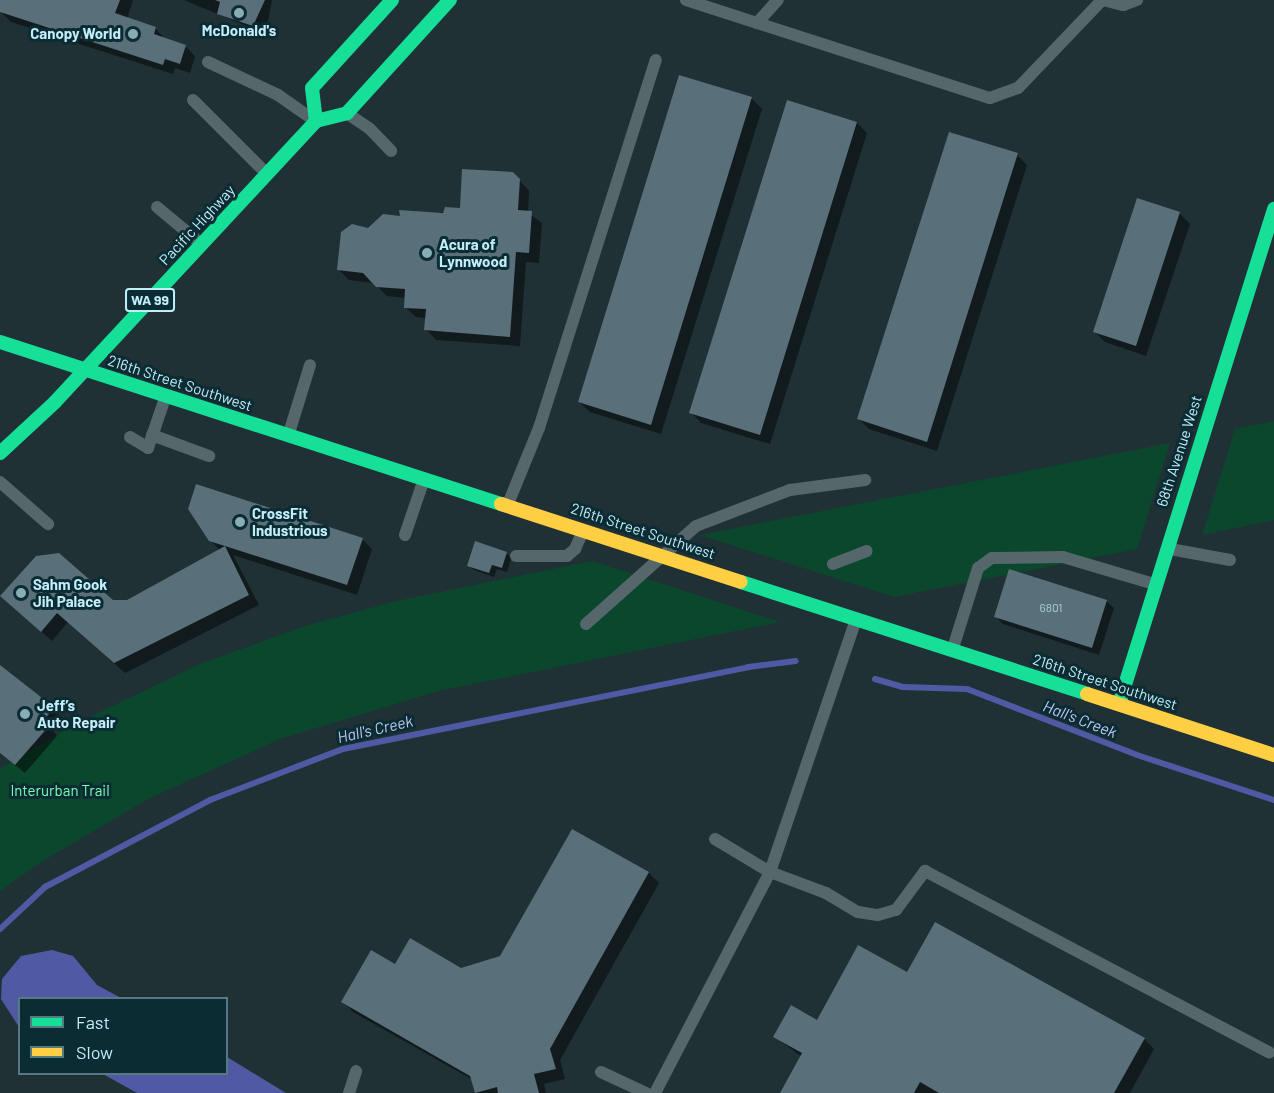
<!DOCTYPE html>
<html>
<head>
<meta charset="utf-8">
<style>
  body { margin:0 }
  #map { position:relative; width:1274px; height:1093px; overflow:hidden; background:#203135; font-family:Barlow,sans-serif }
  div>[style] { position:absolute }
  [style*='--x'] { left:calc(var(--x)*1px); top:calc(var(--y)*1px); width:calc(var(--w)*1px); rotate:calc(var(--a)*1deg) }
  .green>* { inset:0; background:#0a472c }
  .water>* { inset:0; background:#505aa4 }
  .shadow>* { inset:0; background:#0007 }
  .stream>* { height:6px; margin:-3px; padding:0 3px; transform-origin:3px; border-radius:3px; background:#505aa4 }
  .building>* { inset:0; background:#596f79 }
  .lane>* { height:12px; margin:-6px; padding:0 6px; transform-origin:6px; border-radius:6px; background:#55676b }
  .fast>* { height:14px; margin:-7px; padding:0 7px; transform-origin:7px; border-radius:7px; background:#16e098 }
  .slow>* { height:14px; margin:-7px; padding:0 7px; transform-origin:7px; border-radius:7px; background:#ffcf43 }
  .dots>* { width:16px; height:16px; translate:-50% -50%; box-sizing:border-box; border:3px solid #0c2c34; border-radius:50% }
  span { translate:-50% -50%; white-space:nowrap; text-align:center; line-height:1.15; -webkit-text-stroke:6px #0c2c34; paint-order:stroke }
  .number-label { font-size:12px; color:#a8ceda }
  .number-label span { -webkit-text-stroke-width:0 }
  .shield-label span { padding:2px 4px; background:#0c2c34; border:2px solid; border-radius:4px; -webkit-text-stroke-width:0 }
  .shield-label { font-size:14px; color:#c2eefb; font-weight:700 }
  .poi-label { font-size:15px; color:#c2eefb; font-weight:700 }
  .right { translate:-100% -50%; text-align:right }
  .left { translate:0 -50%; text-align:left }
  .street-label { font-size:15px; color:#c2eefb }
  .park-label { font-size:15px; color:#7bfeb3 }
  .water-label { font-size:16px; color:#bec6f2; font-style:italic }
  .legend { position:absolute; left:18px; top:997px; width:210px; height:78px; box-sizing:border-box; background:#0c2c34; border:2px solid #557a84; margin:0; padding:8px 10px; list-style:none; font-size:18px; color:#c2eefb }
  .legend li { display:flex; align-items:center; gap:12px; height:30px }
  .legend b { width:30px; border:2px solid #557a84 }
</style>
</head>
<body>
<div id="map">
  <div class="green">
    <div style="clip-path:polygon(1274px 421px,1274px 520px,1202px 535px,1235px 429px)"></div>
    <div style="clip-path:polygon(1170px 443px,1137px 549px,894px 597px,700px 535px)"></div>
    <div style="clip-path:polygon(592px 561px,780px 622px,438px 691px,280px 739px,148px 799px,41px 862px,0 891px,0 769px,75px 724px,200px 664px,305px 626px,392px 602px)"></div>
  </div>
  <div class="water">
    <div style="clip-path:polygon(52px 950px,73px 956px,97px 985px,121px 998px,20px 998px,19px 1027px,1px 999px,2px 979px,21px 956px)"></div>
    <div style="clip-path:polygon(227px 1057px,286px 1093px,137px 1093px,103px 1074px,226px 1074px)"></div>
  </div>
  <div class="shadow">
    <div style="clip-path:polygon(5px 0,133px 0,127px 19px,155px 28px,165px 39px,185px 46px,195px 56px,190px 73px,175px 68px,173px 74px,11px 22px,1px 12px)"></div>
    <div style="clip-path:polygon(184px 0,272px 0,267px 26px,261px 32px)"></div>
    <div style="clip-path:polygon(680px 77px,752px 99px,762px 109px,661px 434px,590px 412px,579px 402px)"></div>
    <div style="clip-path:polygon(857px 123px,867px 133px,770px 444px,701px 423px,691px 412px)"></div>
    <div style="clip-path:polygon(1017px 155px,1027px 165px,937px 451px,869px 429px,859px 419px)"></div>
    <div style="clip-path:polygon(513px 173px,529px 191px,528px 213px,542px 223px,539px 263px,526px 262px,520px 346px,436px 340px,426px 329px,427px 318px,416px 317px,405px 307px,406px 298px,387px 296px,374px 283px,349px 280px,339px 270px,369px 229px,402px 218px,462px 209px)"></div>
    <div style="clip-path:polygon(1138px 200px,1180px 214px,1190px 224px,1146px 356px,1105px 342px,1095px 332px)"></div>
    <div style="clip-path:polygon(362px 539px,372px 549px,357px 595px,233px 555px,259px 605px,125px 673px,68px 622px,52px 641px,12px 606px,127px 602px,220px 550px,210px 540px)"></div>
    <div style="clip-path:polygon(476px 543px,507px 554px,511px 558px,507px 572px,497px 569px,494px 577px,474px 570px,469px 565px)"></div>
    <div style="clip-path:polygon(1106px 601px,1114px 608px,1099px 655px,1003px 624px,996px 617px)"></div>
    <div style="clip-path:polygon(0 667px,63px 718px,52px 729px,57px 736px,25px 773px,0 753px)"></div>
    <div style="clip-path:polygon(572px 831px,649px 873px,659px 883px,560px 1060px,565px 1079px,544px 1084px,546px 1093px,477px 1093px,473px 1080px,353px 1012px,343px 1001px,396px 966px,461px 969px,501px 958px)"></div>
    <div style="clip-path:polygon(908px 974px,1144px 1039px,1154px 1049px,1130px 1093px,782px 1093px,802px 1057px,775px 1037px,818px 1022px)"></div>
  </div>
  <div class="stream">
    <div style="--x:875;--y:679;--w:29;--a:16"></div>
    <div style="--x:903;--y:687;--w:64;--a:1.8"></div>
    <div style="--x:967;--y:689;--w:182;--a:21.2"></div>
    <div style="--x:1137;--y:755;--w:144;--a:18.2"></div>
    <div style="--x:0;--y:929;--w:62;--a:-43"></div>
    <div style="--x:45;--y:887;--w:187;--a:-27.8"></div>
    <div style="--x:210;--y:800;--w:142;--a:-21"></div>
    <div style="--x:343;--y:749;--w:413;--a:-11.4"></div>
    <div style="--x:748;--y:667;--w:48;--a:-7.1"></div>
  </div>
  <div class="building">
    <div style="clip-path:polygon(0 0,120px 0,115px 13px,156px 27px,154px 34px,186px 45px,180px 64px,165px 59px,163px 65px,0 12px)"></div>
    <div style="clip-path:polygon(215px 0,265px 0,253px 26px,217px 14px,220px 2px)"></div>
    <div style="clip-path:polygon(679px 75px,752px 97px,651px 425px,578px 402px)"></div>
    <div style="clip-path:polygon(787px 100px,857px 122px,760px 435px,689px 413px)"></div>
    <div style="clip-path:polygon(949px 132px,1018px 153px,927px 442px,857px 419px)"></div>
    <div style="clip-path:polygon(462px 169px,513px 172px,520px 179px,518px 210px,532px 211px,529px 253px,516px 252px,510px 337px,424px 330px,426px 309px,404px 308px,405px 289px,376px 287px,363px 273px,337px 270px,341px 232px,352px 224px,368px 228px,383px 214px,400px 216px,399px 210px,443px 213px,445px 207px,460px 208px)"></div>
    <div style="clip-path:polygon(1137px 198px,1180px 212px,1136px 346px,1093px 332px)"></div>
    <div style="clip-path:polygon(196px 484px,363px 538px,347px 585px,225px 546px,249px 595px,114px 663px,57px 613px,41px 632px,0 596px,36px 556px,59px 553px,113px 600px,127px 600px,225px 546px,209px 541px,188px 509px)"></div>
    <div style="clip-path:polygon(475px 541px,507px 552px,502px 568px,492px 565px,489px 573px,467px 566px)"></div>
    <div style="clip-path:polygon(1009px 569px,1107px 600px,1092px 648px,994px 617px)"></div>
    <div style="clip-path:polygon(0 665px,55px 708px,44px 719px,49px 726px,15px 765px,0 753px)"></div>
    <div style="clip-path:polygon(572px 829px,649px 872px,550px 1049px,556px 1069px,534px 1074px,539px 1093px,498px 1093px,497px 1087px,475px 1093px,470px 1076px,341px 1002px,371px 950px,395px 964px,410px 938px,461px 968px,500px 956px)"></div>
    <div style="clip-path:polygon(935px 922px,1145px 1038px,1114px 1093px,939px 1093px,920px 1082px,914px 1093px,780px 1093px,802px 1053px,773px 1037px,791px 1005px,817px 1020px,858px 945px,907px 972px)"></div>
  </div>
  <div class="lane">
    <div style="--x:686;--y:0;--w:319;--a:17.9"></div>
    <div style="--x:990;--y:98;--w:30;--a:-20"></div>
    <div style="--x:1018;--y:88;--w:122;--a:-46.3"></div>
    <div style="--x:1103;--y:0;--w:21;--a:14"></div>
    <div style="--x:1123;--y:5;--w:15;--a:-20"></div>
    <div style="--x:757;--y:23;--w:31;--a:-48"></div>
    <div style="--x:208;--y:62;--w:77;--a:25.2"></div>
    <div style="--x:278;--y:95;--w:39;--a:35"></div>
    <div style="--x:193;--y:100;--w:103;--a:45"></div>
    <div style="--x:348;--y:114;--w:25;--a:34"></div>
    <div style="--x:369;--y:128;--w:32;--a:46"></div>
    <div style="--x:157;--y:207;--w:56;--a:39.9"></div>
    <div style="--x:289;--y:433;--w:71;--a:-72.8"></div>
    <div style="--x:152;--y:435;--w:61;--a:20.2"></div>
    <div style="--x:130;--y:437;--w:21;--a:31"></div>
    <div style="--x:148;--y:448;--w:53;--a:-71.2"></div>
    <div style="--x:0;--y:482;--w:64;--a:41.2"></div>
    <div style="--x:508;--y:504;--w:82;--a:-67.8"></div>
    <div style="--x:539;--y:428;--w:386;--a:-72.4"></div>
    <div style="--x:405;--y:535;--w:56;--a:-71.2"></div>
    <div style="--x:1170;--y:549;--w:61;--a:10.4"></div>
    <div style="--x:516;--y:556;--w:51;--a:0"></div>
    <div style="--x:567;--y:556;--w:11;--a:-41"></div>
    <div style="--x:575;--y:549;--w:17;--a:-66"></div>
    <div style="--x:833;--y:564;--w:36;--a:-21"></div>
    <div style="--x:586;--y:624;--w:147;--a:-41.7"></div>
    <div style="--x:696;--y:526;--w:101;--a:-21"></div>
    <div style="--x:790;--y:490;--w:76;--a:-7.6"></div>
    <div style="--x:953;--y:648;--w:84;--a:-72.6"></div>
    <div style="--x:978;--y:568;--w:17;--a:-36"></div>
    <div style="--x:992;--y:558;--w:71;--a:-0.8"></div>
    <div style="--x:1063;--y:557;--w:95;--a:16.5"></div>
    <div style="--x:715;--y:839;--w:64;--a:31"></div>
    <div style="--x:770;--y:872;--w:60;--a:20.6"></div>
    <div style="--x:826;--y:893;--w:37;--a:31"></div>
    <div style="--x:858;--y:912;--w:20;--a:9"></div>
    <div style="--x:878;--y:915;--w:19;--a:-16"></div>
    <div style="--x:896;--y:910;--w:49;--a:-53.4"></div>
    <div style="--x:925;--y:871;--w:389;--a:27.8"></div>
    <div style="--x:601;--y:1072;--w:50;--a:25"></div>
    <div style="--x:349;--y:1093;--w:23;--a:-72"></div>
    <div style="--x:655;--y:1093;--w:249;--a:-62.5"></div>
    <div style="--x:770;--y:872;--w:264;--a:-71.2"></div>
  </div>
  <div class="fast">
    <div style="--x:316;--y:121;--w:33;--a:-97"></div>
    <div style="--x:312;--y:88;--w:119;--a:-47.7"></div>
    <div style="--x:0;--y:342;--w:527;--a:17.92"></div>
    <div style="--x:0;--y:453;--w:75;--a:-42.8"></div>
    <div style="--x:55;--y:402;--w:384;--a:-47.1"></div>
    <div style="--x:316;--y:121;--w:32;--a:-14"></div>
    <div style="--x:347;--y:113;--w:153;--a:-47.7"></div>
    <div style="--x:741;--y:582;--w:364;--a:17.9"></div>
    <div style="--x:1119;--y:704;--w:519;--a:-72.61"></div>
  </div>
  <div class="slow">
    <div style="--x:501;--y:504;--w:252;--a:18"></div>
    <div style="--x:1087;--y:694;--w:197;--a:18.1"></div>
  </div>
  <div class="dots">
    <div style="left:239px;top:13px;background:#89acb6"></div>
    <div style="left:133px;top:34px;background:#89acb6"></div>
    <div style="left:427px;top:253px;background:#89acb6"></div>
    <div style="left:240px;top:522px;background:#89acb6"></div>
    <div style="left:21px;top:593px;background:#89acb6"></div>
    <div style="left:25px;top:714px;background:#89acb6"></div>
  </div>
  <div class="number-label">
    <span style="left:1051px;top:608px">6801</span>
  </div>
  <div class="shield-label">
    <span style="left:150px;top:300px">WA 99</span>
  </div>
  <div class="poi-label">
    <span style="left:239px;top:31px">McDonald's</span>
    <span class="right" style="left:121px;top:34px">Canopy World</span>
    <span class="left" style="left:439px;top:253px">Acura of<br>Lynnwood</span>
    <span class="left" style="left:252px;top:522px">CrossFit<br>Industrious</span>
    <span class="left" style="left:33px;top:593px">Sahm Gook<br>Jih Palace</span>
    <span class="left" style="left:37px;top:714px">Jeff’s<br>Auto Repair</span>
  </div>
  <div class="street-label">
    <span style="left:197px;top:225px;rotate:-47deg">Pacific Highway</span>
    <span style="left:180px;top:383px;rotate:18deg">216th Street Southwest</span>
    <span style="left:1179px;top:451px;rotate:-72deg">68th Avenue West</span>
    <span style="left:643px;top:531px;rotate:18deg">216th Street Southwest</span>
    <span style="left:1105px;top:682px;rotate:18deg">216th Street Southwest</span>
  </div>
  <div class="park-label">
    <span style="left:60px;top:791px">Interurban Trail</span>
  </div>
  <div class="water-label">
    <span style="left:1080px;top:719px;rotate:21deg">Hall's Creek</span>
    <span style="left:375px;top:729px;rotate:-13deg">Hall's Creek</span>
  </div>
  <ul class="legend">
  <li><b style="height:8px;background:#16e098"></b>Fast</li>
  <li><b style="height:8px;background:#ffcf43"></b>Slow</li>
  </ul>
</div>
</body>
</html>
